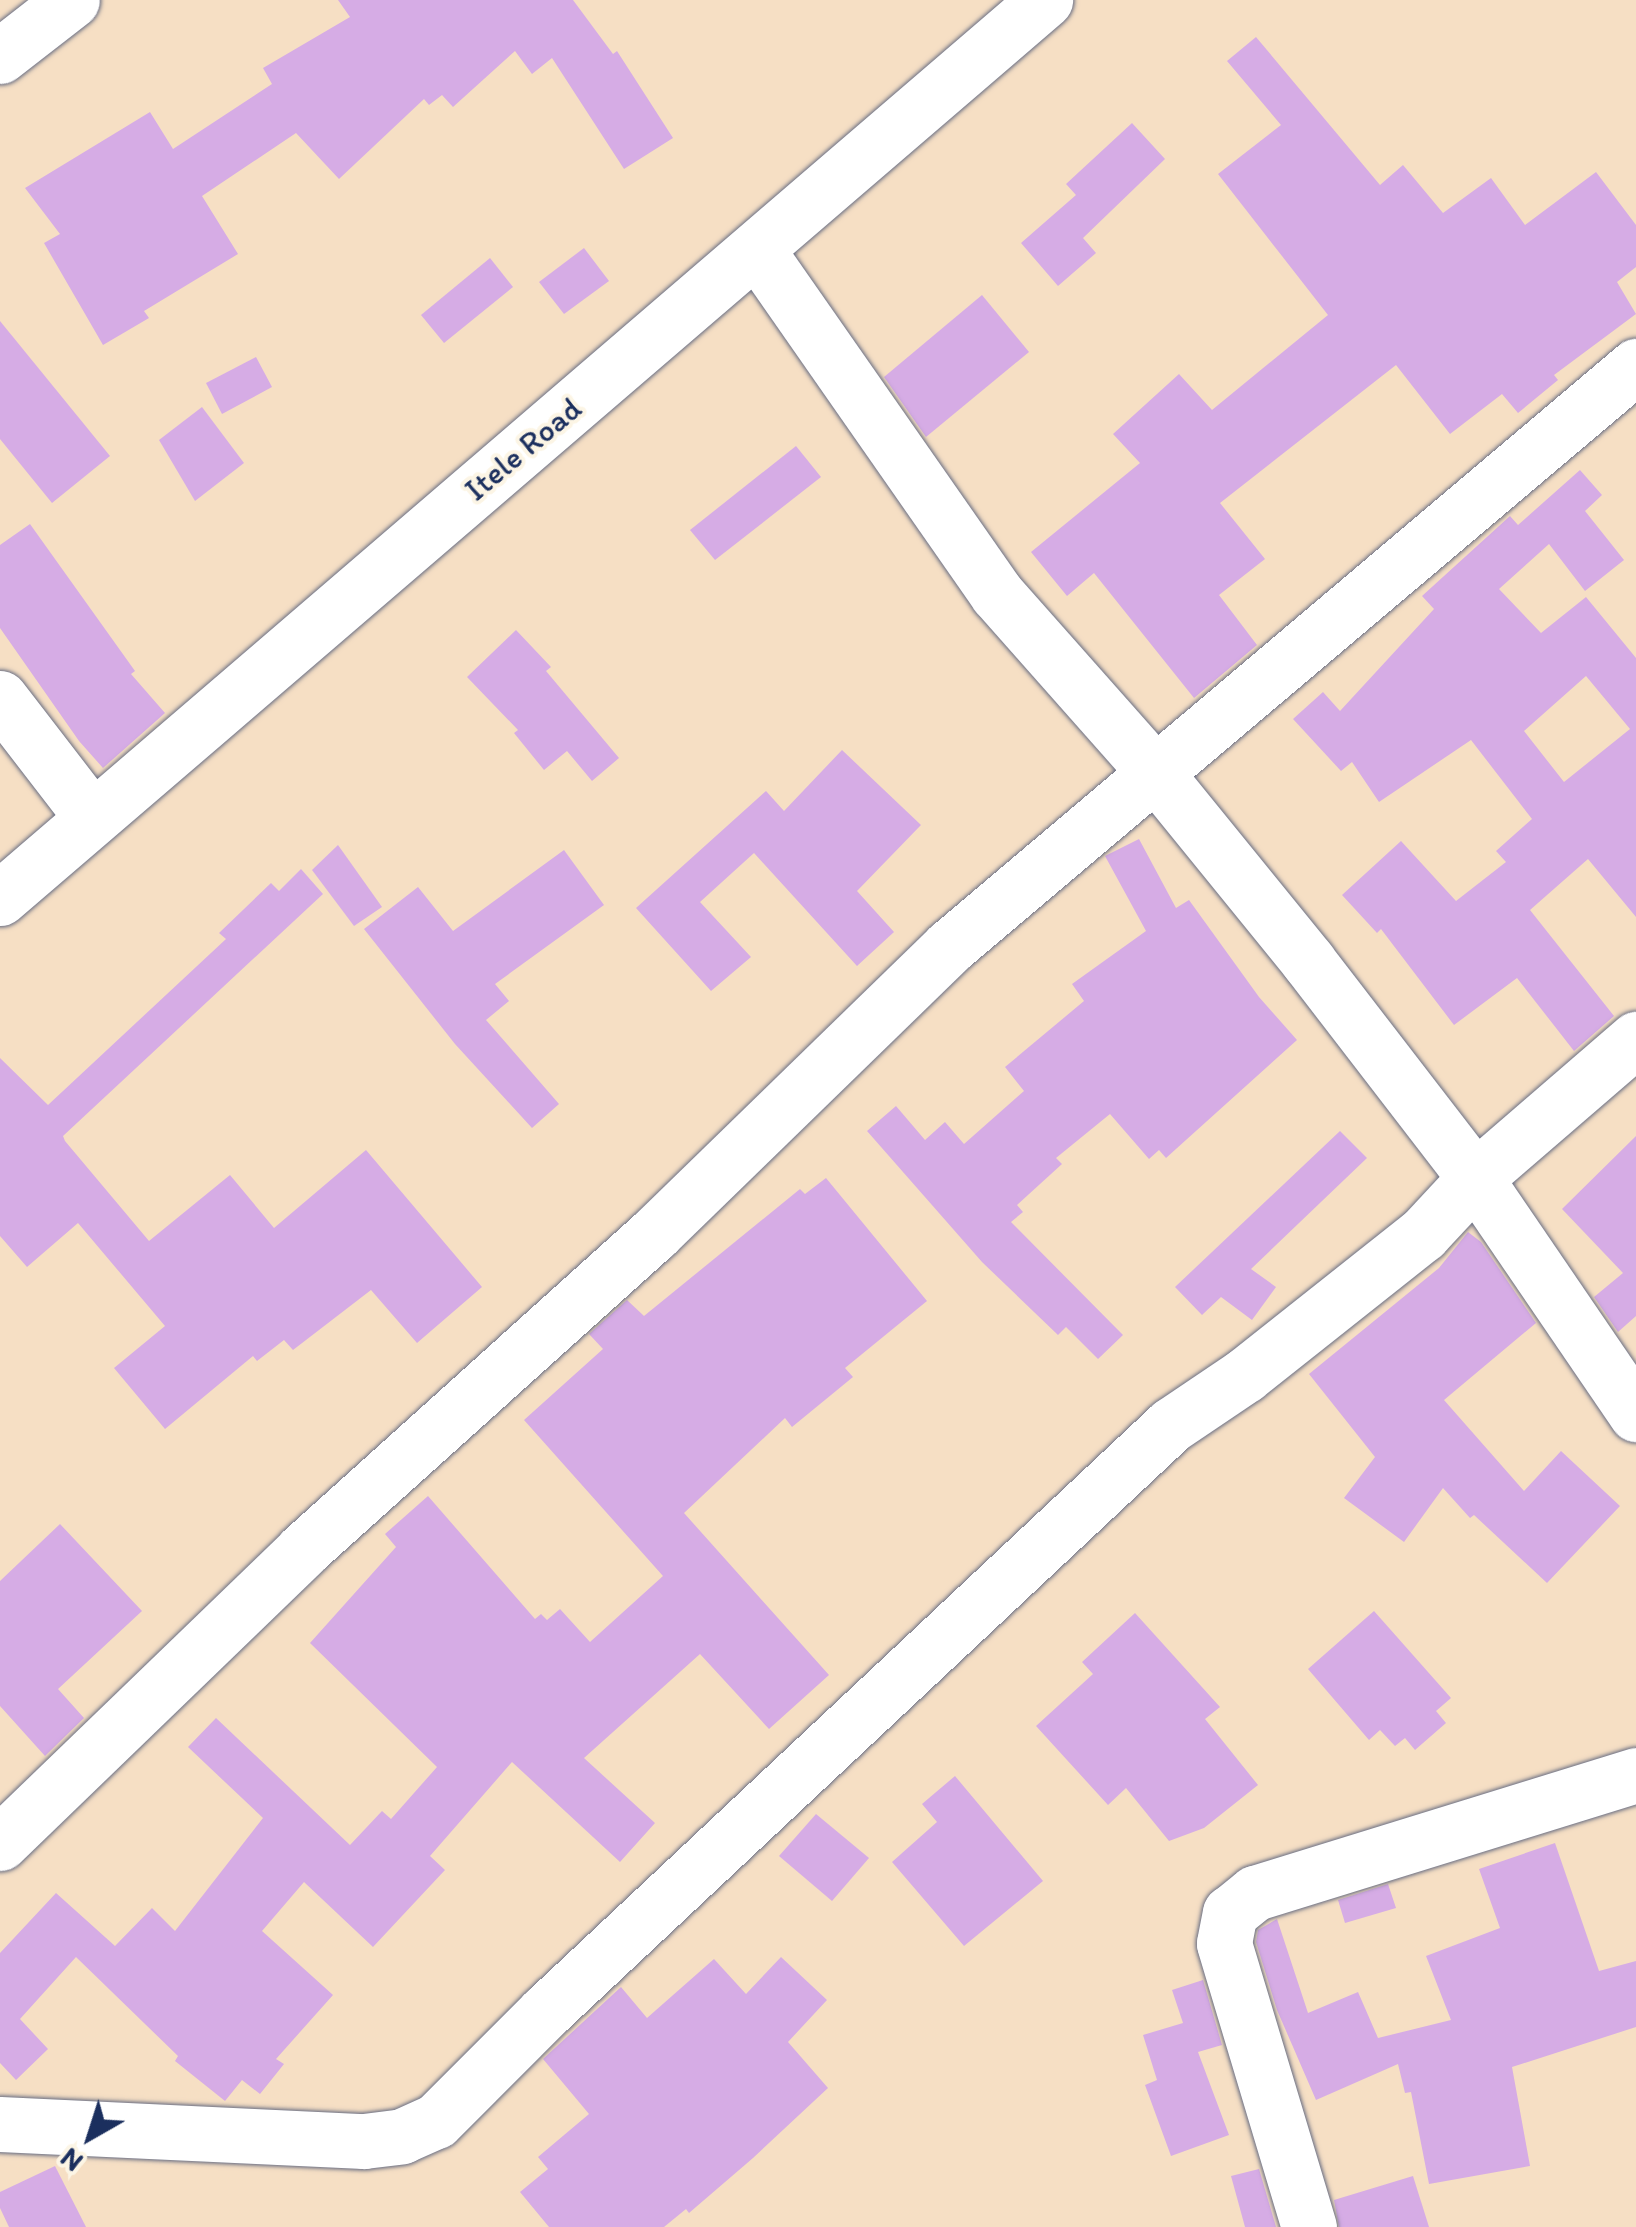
<!DOCTYPE html>
<html>
<head>
<meta charset="utf-8">
<style>
  body { margin:0 }
  #map { position:relative; width:1636px; height:2227px; overflow:hidden; background:#f6dfc4; font-family:Itim,sans-serif }
  div>[style] { position:absolute }
  [style*='--x'] { left:calc(var(--x)*1px); top:calc(var(--y)*1px); width:calc(var(--w)*1px); rotate:calc(var(--a)*1deg) }
  .building>* { inset:0; background:#d6ace5 }
  .roads { filter:drop-shadow(0 0 2px #686d82) drop-shadow(0 0 2px #686d82) }
  .minor>* { height:55px; margin:-27.5px; padding:0 27.5px; transform-origin:27.5px; border-radius:27.5px; background:#fff }
  span { translate:-50% -50%; white-space:nowrap; text-align:center; line-height:1.15; -webkit-text-stroke:8px #fcf5e5; paint-order:stroke }
  .street-label { font-size:32px; color:#1b2f5e }
  .north { position:absolute; left:40px; top:2087px; width:100px; height:100px; -webkit-text-stroke:8px #fcf5e5; paint-order:stroke; rotate:219deg; font-size:28px; font-weight:700; line-height:40px; text-align:center; color:#1b2f5e }
  .north::after { content:''; display:block; margin:auto; width:35px; height:45px; background:#1b2f5e; clip-path:polygon(50% 0,100% 100%,50% 72%,0 100%) }
</style>
</head>
<body>
<div id="map">
  <div class="building">
    <div style="clip-path:polygon(338px 0,573px 0,613px 54px,617px 51px,673px 138px,624px 169px,552px 58px,532px 74px,515px 51px,453px 107px,442px 95px,429px 105px,424px 99px,339px 179px,296px 133px,202px 196px,238px 254px,144px 311px,149px 318px,103px 345px,44px 243px,60px 234px,25px 188px,150px 112px,173px 149px,272px 84px,263px 68px,350px 17px)"></div>
    <div style="clip-path:polygon(1256px 37px,1380px 185px,1403px 165px,1443px 213px,1491px 178px,1525px 225px,1596px 172px,1636px 225px,1636px 267px,1617px 282px,1636px 314px,1554px 375px,1558px 380px,1518px 413px,1502px 394px,1450px 434px,1396px 365px,1220px 503px,1265px 559px,1219px 595px,1257px 645px,1194px 698px,1094px 573px,1067px 596px,1031px 552px,1140px 463px,1113px 434px,1179px 374px,1212px 410px,1328px 315px,1218px 174px,1281px 125px,1227px 61px)"></div>
    <div style="clip-path:polygon(1132px 123px,1165px 159px,1083px 238px,1096px 253px,1058px 286px,1021px 243px,1076px 195px,1066px 184px)"></div>
    <div style="clip-path:polygon(584px 248px,609px 281px,564px 314px,539px 282px)"></div>
    <div style="clip-path:polygon(490px 258px,513px 287px,444px 343px,421px 315px)"></div>
    <div style="clip-path:polygon(982px 295px,1029px 352px,926px 437px,884px 377px)"></div>
    <div style="clip-path:polygon(0 321px,110px 456px,52px 503px,0 439px)"></div>
    <div style="clip-path:polygon(256px 357px,272px 387px,222px 414px,206px 383px)"></div>
    <div style="clip-path:polygon(202px 407px,244px 463px,195px 501px,159px 440px)"></div>
    <div style="clip-path:polygon(796px 446px,821px 477px,715px 560px,690px 530px)"></div>
    <div style="clip-path:polygon(evenodd,1580px 470px,1602px 495px,1585px 511px,1624px 560px,1585px 591px,1549px 544px,1499px 589px,1541px 633px,1586px 597px,1636px 658px,1636px 917px,1588px 859px,1530px 910px,1614px 1016px,1574px 1051px,1517px 978px,1454px 1025px,1381px 929px,1377px 933px,1342px 895px,1401px 841px,1456px 901px,1506px 862px,1496px 851px,1532px 819px,1471px 740px,1379px 802px,1352px 762px,1341px 771px,1293px 719px,1323px 692px,1340px 711px,1434px 609px,1422px 596px,1510px 516px,1518px 525px,1580px 470px,1586px 676px,1630px 729px,1564px 782px,1524px 731px,1586px 676px)"></div>
    <div style="clip-path:polygon(30px 524px,135px 671px,131px 674px,165px 713px,103px 768px,79px 741px,0 628px,0 545px)"></div>
    <div style="clip-path:polygon(516px 630px,551px 667px,546px 671px,619px 758px,592px 781px,567px 751px,544px 770px,514px 733px,518px 730px,467px 677px)"></div>
    <div style="clip-path:polygon(842px 750px,921px 825px,857px 891px,894px 932px,857px 966px,754px 853px,700px 902px,751px 957px,711px 991px,636px 908px,766px 791px,784px 811px)"></div>
    <div style="clip-path:polygon(1139px 839px,1176px 908px,1189px 900px,1259px 997px,1297px 1040px,1166px 1158px,1159px 1150px,1149px 1159px,1110px 1114px,1056px 1158px,1062px 1164px,1017px 1205px,1023px 1212px,1011px 1222px,1123px 1335px,1098px 1359px,1066px 1327px,1058px 1335px,982px 1262px,867px 1131px,896px 1106px,925px 1140px,945px 1122px,964px 1144px,1024px 1091px,1005px 1067px,1084px 1001px,1072px 984px,1146px 931px,1105px 856px)"></div>
    <div style="clip-path:polygon(338px 845px,382px 907px,354px 926px,312px 870px)"></div>
    <div style="clip-path:polygon(564px 850px,604px 905px,495px 984px,509px 1001px,486px 1020px,559px 1104px,532px 1128px,455px 1044px,364px 929px,418px 887px,453px 931px)"></div>
    <div style="clip-path:polygon(301px 869px,323px 894px,63px 1136px,65px 1141px,149px 1241px,230px 1175px,274px 1228px,366px 1150px,482px 1287px,417px 1343px,371px 1290px,293px 1350px,284px 1340px,257px 1361px,253px 1356px,165px 1429px,114px 1368px,165px 1326px,78px 1223px,27px 1267px,0 1236px,0 1058px,48px 1105px,226px 939px,219px 933px,271px 883px,279px 891px)"></div>
    <div style="clip-path:polygon(1340px 1131px,1367px 1158px,1251px 1269px,1276px 1287px,1252px 1320px,1221px 1297px,1202px 1315px,1175px 1287px)"></div>
    <div style="clip-path:polygon(1636px 1136px,1636px 1316px,1618px 1332px,1594px 1297px,1623px 1273px,1562px 1209px)"></div>
    <div style="clip-path:polygon(826px 1178px,927px 1301px,845px 1368px,853px 1377px,792px 1427px,785px 1418px,684px 1513px,829px 1675px,769px 1729px,700px 1654px,584px 1758px,655px 1823px,620px 1862px,512px 1762px,430px 1856px,445px 1870px,373px 1947px,304px 1882px,262px 1931px,333px 1995px,276px 2059px,284px 2064px,260px 2094px,242px 2080px,225px 2101px,175px 2061px,178px 2056px,76px 1957px,20px 2019px,48px 2049px,16px 2080px,0 2063px,0 1953px,56px 1893px,115px 1946px,152px 1908px,175px 1931px,263px 1818px,188px 1747px,216px 1718px,350px 1845px,382px 1811px,391px 1819px,437px 1767px,310px 1643px,396px 1547px,385px 1534px,428px 1496px,535px 1619px,541px 1614px,547px 1620px,560px 1609px,590px 1642px,663px 1576px,524px 1420px,603px 1349px,589px 1334px,627px 1300px,644px 1316px,800px 1189px,805px 1194px)"></div>
    <div style="clip-path:polygon(1468px 1232px,1481px 1242px,1536px 1323px,1444px 1400px,1524px 1491px,1561px 1451px,1620px 1506px,1547px 1583px,1474px 1515px,1470px 1518px,1443px 1488px,1404px 1542px,1344px 1498px,1375px 1457px,1309px 1374px,1439px 1268px)"></div>
    <div style="clip-path:polygon(60px 1524px,142px 1611px,58px 1689px,84px 1718px,45px 1756px,0 1706px,0 1581px)"></div>
    <div style="clip-path:polygon(1374px 1611px,1451px 1698px,1436px 1711px,1446px 1723px,1415px 1750px,1405px 1738px,1395px 1746px,1380px 1730px,1369px 1740px,1308px 1669px)"></div>
    <div style="clip-path:polygon(1135px 1613px,1220px 1707px,1205px 1719px,1258px 1785px,1204px 1828px,1169px 1841px,1126px 1788px,1108px 1805px,1036px 1726px,1093px 1674px,1082px 1662px)"></div>
    <div style="clip-path:polygon(955px 1776px,1043px 1881px,964px 1946px,892px 1862px,937px 1822px,922px 1804px)"></div>
    <div style="clip-path:polygon(816px 1814px,869px 1858px,832px 1901px,779px 1856px)"></div>
    <div style="clip-path:polygon(1555px 1843px,1599px 1971px,1636px 1961px,1636px 2027px,1512px 2067px,1530px 2166px,1429px 2184px,1411px 2092px,1405px 2093px,1398px 2064px,1316px 2100px,1277px 2010px,1256px 1942px,1258px 1930px,1277px 1919px,1308px 2013px,1358px 1992px,1378px 2038px,1451px 2020px,1426px 1956px,1500px 1928px,1479px 1869px)"></div>
    <div style="clip-path:polygon(1388px 1884px,1396px 1908px,1345px 1923px,1338px 1900px)"></div>
    <div style="clip-path:polygon(781px 1957px,827px 2000px,788px 2042px,828px 2088px,753px 2158px,689px 2213px,686px 2209px,664px 2227px,549px 2227px,520px 2192px,548px 2169px,538px 2157px,589px 2114px,543px 2059px,621px 1987px,647px 2018px,714px 1959px,746px 1994px)"></div>
    <div style="clip-path:polygon(1203px 1980px,1222px 2045px,1198px 2052px,1229px 2135px,1171px 2156px,1145px 2085px,1157px 2080px,1143px 2035px,1183px 2023px,1172px 1990px)"></div>
    <div style="clip-path:polygon(55px 2166px,86px 2227px,9px 2227px,0 2208px,0 2192px)"></div>
    <div style="clip-path:polygon(1259px 2169px,1276px 2227px,1245px 2227px,1231px 2176px)"></div>
    <div style="clip-path:polygon(1413px 2176px,1429px 2227px,1339px 2227px,1334px 2200px)"></div>
  </div>
  <div class="roads">
    <div class="minor">
      <div style="--x:0;--y:56;--w:91;--a:-37.9"></div>
      <div style="--x:757;--y:250;--w:419;--a:55.1"></div>
      <div style="--x:997;--y:594;--w:242;--a:48.5"></div>
      <div style="--x:1157;--y:775;--w:240;--a:50.9"></div>
      <div style="--x:1308;--y:961;--w:274;--a:52.4"></div>
      <div style="--x:1475;--y:1178;--w:286;--a:55.7"></div>
      <div style="--x:0;--y:698;--w:149;--a:52.4"></div>
      <div style="--x:0;--y:898;--w:1378;--a:-40.67"></div>
      <div style="--x:0;--y:1843;--w:421;--a:-44"></div>
      <div style="--x:303;--y:1550;--w:474;--a:-42"></div>
      <div style="--x:655;--y:1233;--w:410;--a:-44.2"></div>
      <div style="--x:949;--y:947;--w:900;--a:-40.22"></div>
      <div style="--x:0;--y:2124;--w:364;--a:2.7"></div>
      <div style="--x:364;--y:2141;--w:38;--a:-7"></div>
      <div style="--x:402;--y:2136;--w:37;--a:-24"></div>
      <div style="--x:436;--y:2121;--w:154;--a:-45"></div>
      <div style="--x:545;--y:2012;--w:858;--a:-43.16"></div>
      <div style="--x:1171;--y:1425;--w:89;--a:-34"></div>
      <div style="--x:1245;--y:1375;--w:227;--a:-38.4"></div>
      <div style="--x:1423;--y:1234;--w:76;--a:-47.1"></div>
      <div style="--x:1475;--y:1178;--w:213;--a:-40.8"></div>
      <div style="--x:1309;--y:2227;--w:296;--a:-106.7"></div>
      <div style="--x:1224;--y:1943;--w:31;--a:-79"></div>
      <div style="--x:1230;--y:1913;--w:32;--a:-39"></div>
      <div style="--x:1255;--y:1893;--w:399;--a:-17.2"></div>
    </div>
  </div>
  <div class="street-label">
    <span style="left:523px;top:449px;rotate:-40deg">Itele Road</span>
  </div>
  <div class="north">N</div>
</div>
</body>
</html>
